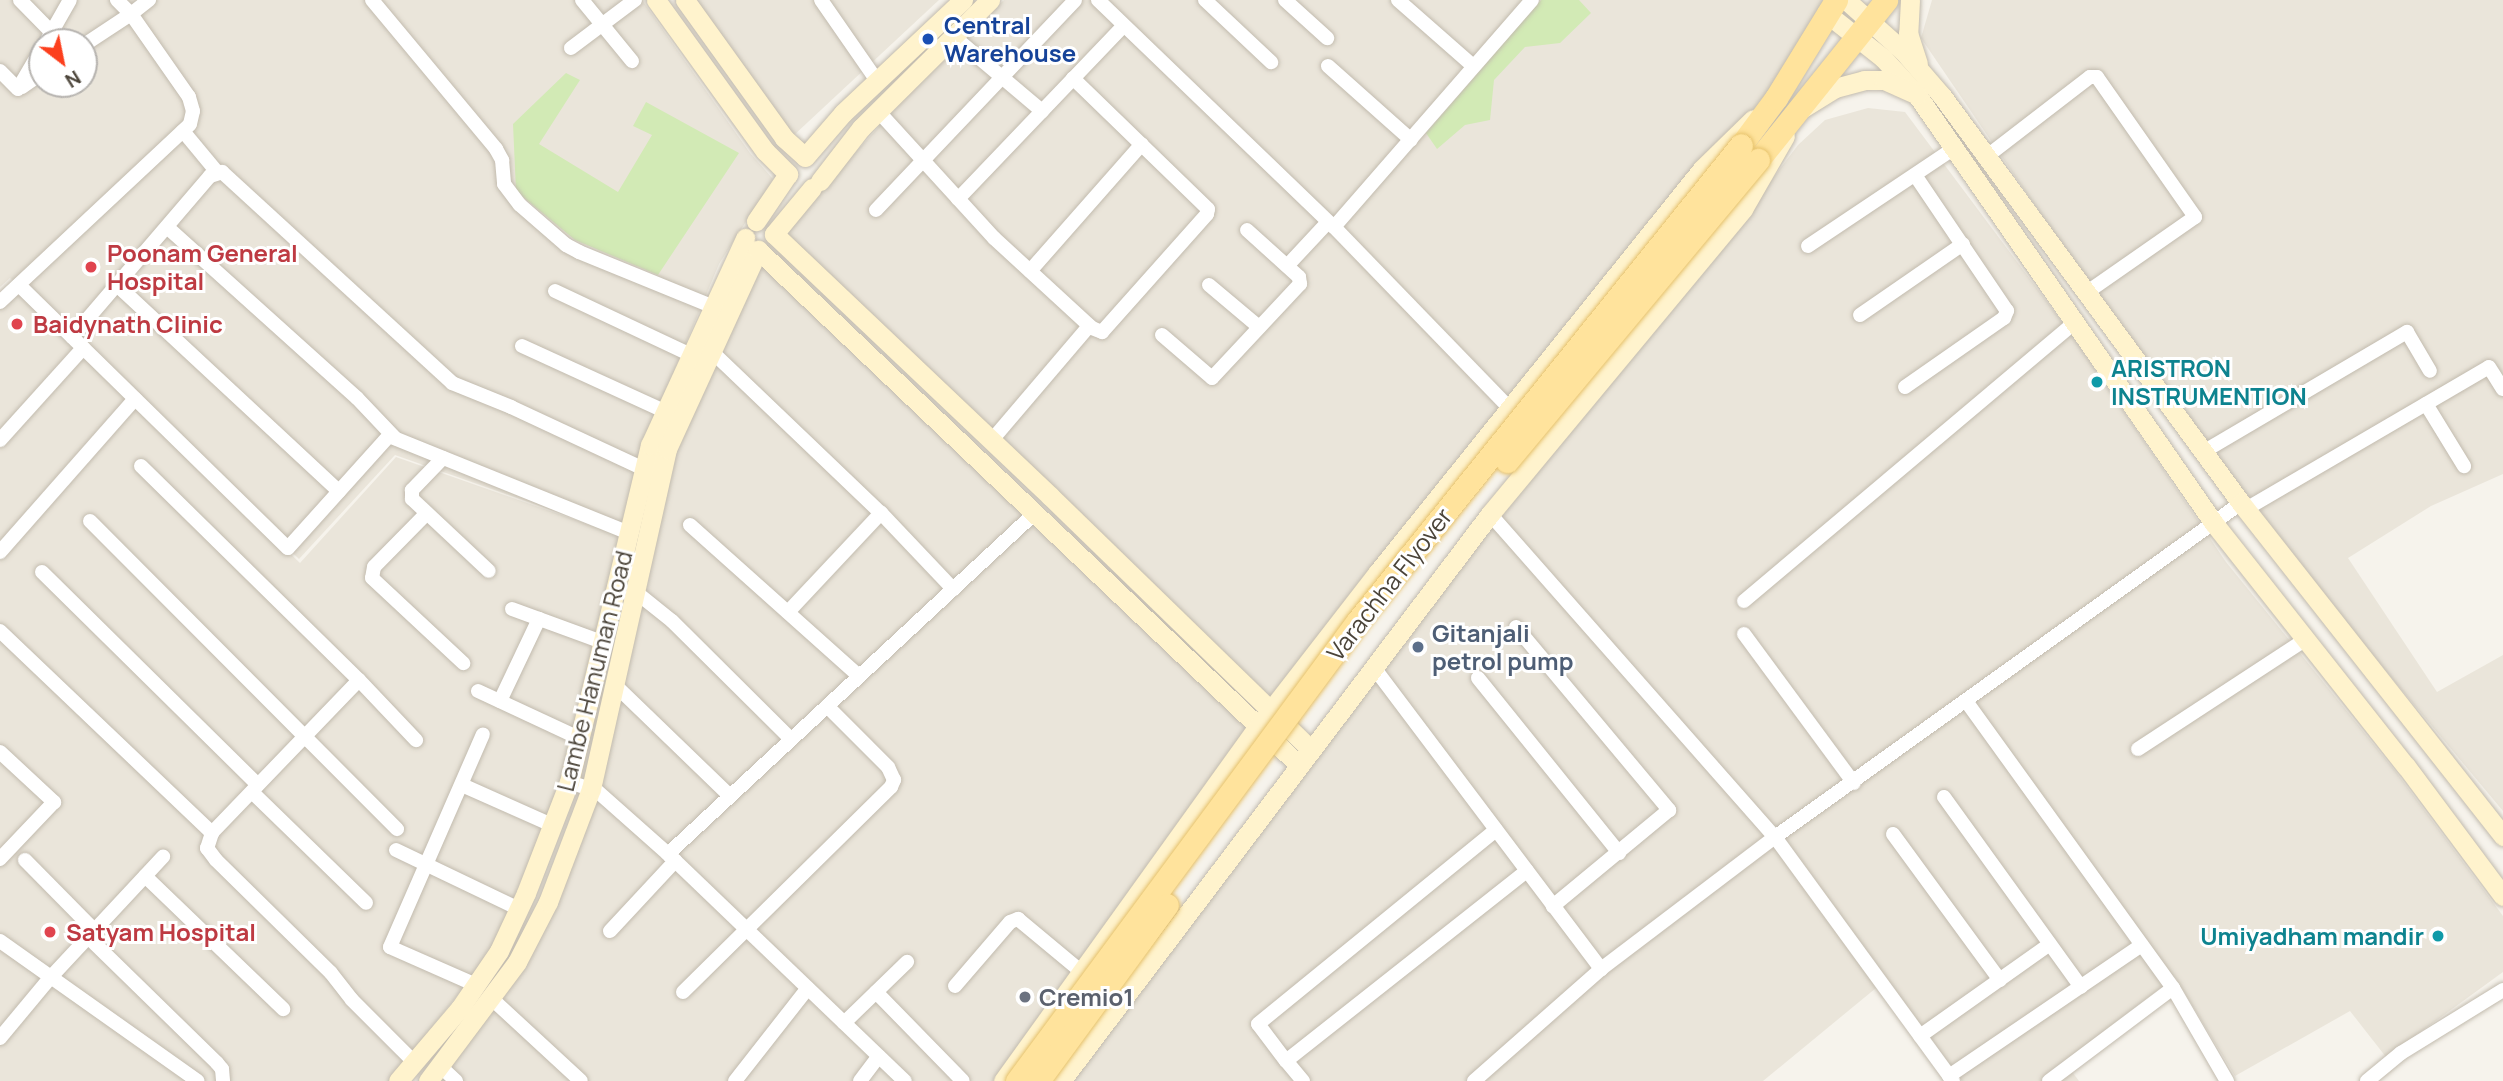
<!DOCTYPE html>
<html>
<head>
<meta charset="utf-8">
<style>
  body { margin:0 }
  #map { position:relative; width:2503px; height:1081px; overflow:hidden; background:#f6f3ec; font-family:Manrope,sans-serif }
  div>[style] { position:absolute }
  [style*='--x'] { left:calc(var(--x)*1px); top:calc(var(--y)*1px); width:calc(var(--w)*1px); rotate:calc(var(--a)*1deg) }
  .residential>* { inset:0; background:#eae5da }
  .green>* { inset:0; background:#d2eab5 }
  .roads { filter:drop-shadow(0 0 2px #c2bbae) drop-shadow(0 0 2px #c2bbae) }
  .street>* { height:14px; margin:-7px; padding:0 7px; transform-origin:7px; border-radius:7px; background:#fff }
  .secondary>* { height:19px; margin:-9.5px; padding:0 9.5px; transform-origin:9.5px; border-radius:9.5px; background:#fff3cd }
  .primary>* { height:23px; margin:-11.5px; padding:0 11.5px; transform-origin:11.5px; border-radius:11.5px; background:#ffe39c }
  .bridges { filter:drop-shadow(0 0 2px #e6c16a) drop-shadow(0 0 2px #e6c16a) }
  .primary-bridge>* { height:23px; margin:-11.5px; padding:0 11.5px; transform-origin:11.5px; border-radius:11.5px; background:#ffe39c }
  .dots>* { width:19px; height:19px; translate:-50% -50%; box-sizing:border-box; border:4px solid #fff; border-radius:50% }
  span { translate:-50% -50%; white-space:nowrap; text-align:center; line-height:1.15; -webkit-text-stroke:6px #fff; paint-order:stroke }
  .transit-label { font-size:24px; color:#164399; font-weight:700 }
  .left { translate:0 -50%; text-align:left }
  .health-label { font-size:24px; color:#be3a42; font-weight:700 }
  .culture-label { font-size:24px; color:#0d838f; font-weight:700 }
  .right { translate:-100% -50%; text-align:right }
  .street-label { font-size:24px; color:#4b4439 }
  .service-label { font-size:24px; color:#4e5e75; font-weight:700 }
  .worship-label { font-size:24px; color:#5b616d; font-weight:700 }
  .north { position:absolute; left:28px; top:28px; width:70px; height:70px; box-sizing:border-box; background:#fff; border:2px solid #b7b4b0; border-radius:50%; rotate:148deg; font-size:19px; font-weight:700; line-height:28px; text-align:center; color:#4b4439 }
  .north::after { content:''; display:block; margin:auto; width:24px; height:32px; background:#fc3f1d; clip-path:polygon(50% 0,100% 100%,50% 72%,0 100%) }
</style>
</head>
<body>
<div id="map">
  <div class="residential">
    <div style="clip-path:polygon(evenodd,0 0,642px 0,750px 153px,773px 179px,719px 264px,660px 405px,622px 535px,395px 455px,299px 559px,10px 278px,0 287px,0 0,42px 42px,84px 42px,84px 84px,42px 84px,42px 42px)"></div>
    <div style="clip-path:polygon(693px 0,939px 0,793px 136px)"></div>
    <div style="clip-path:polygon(1004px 0,1829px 0,1771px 94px,1725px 134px,1270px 701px,779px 236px,950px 49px)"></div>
    <div style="clip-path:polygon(1932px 0,2503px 0,2503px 474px,2431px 506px,2348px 558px,2437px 692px,2503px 655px,2503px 811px,2203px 452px,1921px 38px)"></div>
    <div style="clip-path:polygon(1868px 108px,1905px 112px,2071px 334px,2226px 562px,2396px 772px,2503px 916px,2503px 972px,2386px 1057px,2350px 1011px,2235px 1076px,2175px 977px,2064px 1061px,2079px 1081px,1962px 1081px,1887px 979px,1763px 1081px,1067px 1081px,1488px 526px,1755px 202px,1798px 145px,1825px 120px)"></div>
    <div style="clip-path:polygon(763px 263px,1248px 729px,995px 1081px,435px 1081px,551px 909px,603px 777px,670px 452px)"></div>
    <div style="clip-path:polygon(18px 290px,300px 563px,396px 457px,624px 537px,576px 730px,548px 815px,491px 953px,389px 1081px,0 1081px,0 307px)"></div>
  </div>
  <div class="green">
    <div style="clip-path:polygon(1541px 0,1579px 0,1591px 13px,1560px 43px,1525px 47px,1494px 80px,1490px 120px,1465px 125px,1437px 149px,1426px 133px)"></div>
    <div style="clip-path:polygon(566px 73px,580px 80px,539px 144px,618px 192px,652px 135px,633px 126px,646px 102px,739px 153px,658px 275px,575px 240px,516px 191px,513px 124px)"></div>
  </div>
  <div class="roads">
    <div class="street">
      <div style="--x:20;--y:0;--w:59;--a:45.7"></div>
      <div style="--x:372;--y:0;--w:194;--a:50.2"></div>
      <div style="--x:496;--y:149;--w:13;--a:61"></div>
      <div style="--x:502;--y:160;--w:24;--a:85"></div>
      <div style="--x:504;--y:184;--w:26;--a:53"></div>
      <div style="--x:520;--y:205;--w:61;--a:41"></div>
      <div style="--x:566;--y:245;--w:15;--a:28"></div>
      <div style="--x:579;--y:252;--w:143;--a:22.2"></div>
      <div style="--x:582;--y:0;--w:79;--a:50.7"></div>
      <div style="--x:821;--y:0;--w:98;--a:55.3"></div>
      <div style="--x:1098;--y:0;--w:327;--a:43.9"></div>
      <div style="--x:1334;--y:227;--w:259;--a:45.9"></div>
      <div style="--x:1205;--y:0;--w:91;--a:43.2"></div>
      <div style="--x:1285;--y:0;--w:57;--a:42.1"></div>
      <div style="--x:1398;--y:0;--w:100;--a:41.3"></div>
      <div style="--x:952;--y:35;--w:118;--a:40.2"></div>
      <div style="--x:46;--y:42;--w:48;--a:-60.3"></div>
      <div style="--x:84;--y:45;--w:56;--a:-33.4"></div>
      <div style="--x:131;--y:14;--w:20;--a:-135"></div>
      <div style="--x:571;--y:48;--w:80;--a:-36.9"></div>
      <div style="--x:1328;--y:66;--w:111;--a:41.7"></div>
      <div style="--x:0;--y:71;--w:25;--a:45"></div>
      <div style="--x:22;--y:87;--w:24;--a:-35"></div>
      <div style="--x:18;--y:89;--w:48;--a:-59.7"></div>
      <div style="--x:878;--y:111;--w:172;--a:47.6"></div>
      <div style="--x:994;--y:238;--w:133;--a:42.6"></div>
      <div style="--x:1092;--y:328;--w:11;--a:22"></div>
      <div style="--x:1102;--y:332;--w:158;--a:-48.3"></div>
      <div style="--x:1207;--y:214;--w:5;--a:-79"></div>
      <div style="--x:1208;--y:209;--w:188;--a:-135.9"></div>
      <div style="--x:183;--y:131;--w:53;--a:50.3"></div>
      <div style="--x:1986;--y:157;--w:131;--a:-37.6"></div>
      <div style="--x:2090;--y:77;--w:7;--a:0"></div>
      <div style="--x:2097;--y:77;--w:171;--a:55"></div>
      <div style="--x:2195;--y:217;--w:133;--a:145.1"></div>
      <div style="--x:958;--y:199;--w:240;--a:-46.3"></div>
      <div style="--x:876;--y:210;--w:289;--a:-46.5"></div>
      <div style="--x:167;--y:227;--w:256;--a:42"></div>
      <div style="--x:357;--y:398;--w:55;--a:46.5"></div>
      <div style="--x:1334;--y:227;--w:301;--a:-48.9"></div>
      <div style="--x:1808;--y:246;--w:178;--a:-33.8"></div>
      <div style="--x:1287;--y:266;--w:60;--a:-47"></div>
      <div style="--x:1030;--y:271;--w:169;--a:-48.6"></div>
      <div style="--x:19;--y:285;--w:376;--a:44.4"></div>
      <div style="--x:288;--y:548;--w:151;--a:-48"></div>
      <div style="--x:389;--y:436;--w:259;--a:22"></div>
      <div style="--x:117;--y:285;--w:303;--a:42.9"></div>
      <div style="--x:1209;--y:285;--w:65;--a:40"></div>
      <div style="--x:555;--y:291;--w:148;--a:25.2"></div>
      <div style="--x:0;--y:302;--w:260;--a:-43.1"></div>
      <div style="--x:190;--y:124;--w:13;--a:-77"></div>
      <div style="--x:193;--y:111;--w:15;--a:-106"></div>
      <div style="--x:189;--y:97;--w:101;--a:-124.9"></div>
      <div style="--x:131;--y:14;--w:23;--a:-38"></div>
      <div style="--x:1860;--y:315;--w:125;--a:-34.6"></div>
      <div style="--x:1162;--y:335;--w:66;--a:40.7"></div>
      <div style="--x:1212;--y:378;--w:129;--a:-46.9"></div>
      <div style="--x:1300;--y:284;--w:7;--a:-98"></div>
      <div style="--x:1299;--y:277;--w:70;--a:-137.9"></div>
      <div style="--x:72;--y:337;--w:212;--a:-49.4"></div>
      <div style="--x:210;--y:176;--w:13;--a:-18"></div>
      <div style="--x:222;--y:172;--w:312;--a:42.5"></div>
      <div style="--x:452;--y:383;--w:64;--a:22.1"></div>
      <div style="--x:511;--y:407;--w:147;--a:25"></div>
      <div style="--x:522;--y:346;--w:156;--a:24.6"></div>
      <div style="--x:706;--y:346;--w:242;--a:43.7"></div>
      <div style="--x:881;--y:513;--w:105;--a:46.5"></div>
      <div style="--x:1905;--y:387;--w:121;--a:-34.9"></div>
      <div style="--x:2004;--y:318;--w:8;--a:-67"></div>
      <div style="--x:2007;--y:311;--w:164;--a:-124.1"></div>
      <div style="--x:2426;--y:404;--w:73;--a:58.5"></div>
      <div style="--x:0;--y:440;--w:124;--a:-47.9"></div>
      <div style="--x:992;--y:440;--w:150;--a:-49.6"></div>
      <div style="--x:2203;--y:452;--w:237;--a:-30.5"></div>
      <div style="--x:2407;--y:332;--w:45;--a:59.5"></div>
      <div style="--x:443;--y:458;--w:45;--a:134.1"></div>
      <div style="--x:412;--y:490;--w:9;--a:90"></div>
      <div style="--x:412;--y:499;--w:105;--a:43.1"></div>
      <div style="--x:141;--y:466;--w:305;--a:44.5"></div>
      <div style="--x:359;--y:680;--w:83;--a:46.5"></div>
      <div style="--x:2246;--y:509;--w:281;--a:-30.3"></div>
      <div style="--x:2489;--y:367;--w:26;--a:58"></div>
      <div style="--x:426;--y:514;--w:74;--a:134.5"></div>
      <div style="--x:374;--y:567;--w:11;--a:100"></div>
      <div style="--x:372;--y:578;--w:125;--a:43"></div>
      <div style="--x:1490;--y:514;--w:431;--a:48.6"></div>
      <div style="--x:1775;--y:837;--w:302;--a:53.9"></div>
      <div style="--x:90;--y:521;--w:435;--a:45.1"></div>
      <div style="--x:690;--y:525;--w:227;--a:41.8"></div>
      <div style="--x:0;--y:552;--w:204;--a:-48.6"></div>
      <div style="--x:42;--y:572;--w:303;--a:44.6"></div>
      <div style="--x:637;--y:593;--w:45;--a:38.7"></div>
      <div style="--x:672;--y:621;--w:168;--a:44.8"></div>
      <div style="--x:1744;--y:601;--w:434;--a:-40.1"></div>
      <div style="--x:512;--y:609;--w:96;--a:20.1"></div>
      <div style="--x:788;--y:612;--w:136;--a:-46.8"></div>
      <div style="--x:1516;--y:627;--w:239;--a:50.1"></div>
      <div style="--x:1669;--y:810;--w:151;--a:140.4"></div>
      <div style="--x:0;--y:631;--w:293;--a:43.6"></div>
      <div style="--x:1744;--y:634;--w:185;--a:53.6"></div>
      <div style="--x:1375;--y:669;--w:376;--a:53"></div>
      <div style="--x:1478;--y:678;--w:225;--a:51.1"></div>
      <div style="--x:359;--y:680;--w:212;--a:133.9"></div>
      <div style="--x:212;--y:833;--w:16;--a:108"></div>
      <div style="--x:207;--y:848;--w:15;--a:53"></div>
      <div style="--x:216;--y:860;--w:161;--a:44.5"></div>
      <div style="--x:331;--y:973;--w:34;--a:52"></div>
      <div style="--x:352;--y:1000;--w:89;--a:45"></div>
      <div style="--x:615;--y:685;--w:160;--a:44"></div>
      <div style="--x:478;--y:691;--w:114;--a:25"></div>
      <div style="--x:500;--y:701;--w:91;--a:-64.6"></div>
      <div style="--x:1966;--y:701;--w:354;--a:54.2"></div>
      <div style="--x:2173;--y:988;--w:155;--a:143.1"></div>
      <div style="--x:2138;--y:749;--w:201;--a:-33.2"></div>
      <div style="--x:0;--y:752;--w:74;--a:42.8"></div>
      <div style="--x:54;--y:802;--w:79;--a:133.5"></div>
      <div style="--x:569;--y:782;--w:29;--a:18"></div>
      <div style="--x:597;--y:791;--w:95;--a:41.6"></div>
      <div style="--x:668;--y:854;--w:328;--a:43.8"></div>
      <div style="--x:462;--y:785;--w:98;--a:24"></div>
      <div style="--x:252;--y:792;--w:159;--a:44.2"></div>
      <div style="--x:1944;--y:797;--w:234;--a:54.2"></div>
      <div style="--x:1893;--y:834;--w:181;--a:53.8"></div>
      <div style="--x:396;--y:850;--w:136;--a:25.6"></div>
      <div style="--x:668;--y:854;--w:500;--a:-42.9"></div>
      <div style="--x:25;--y:860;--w:98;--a:45.4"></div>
      <div style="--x:145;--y:876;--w:192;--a:43.9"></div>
      <div style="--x:610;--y:931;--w:96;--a:-47.1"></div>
      <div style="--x:88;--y:937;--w:180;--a:44.3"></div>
      <div style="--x:217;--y:1063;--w:8;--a:50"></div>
      <div style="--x:222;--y:1069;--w:12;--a:85"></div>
      <div style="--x:0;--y:941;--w:242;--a:35.3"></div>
      <div style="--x:476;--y:985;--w:94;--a:-156.2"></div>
      <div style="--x:390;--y:947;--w:232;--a:-66.4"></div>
      <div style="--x:955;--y:986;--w:84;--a:-49.3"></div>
      <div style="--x:1010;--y:922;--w:9;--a:-21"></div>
      <div style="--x:1018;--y:919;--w:85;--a:39.7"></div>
      <div style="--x:2173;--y:988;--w:108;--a:59.9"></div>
      <div style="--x:683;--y:992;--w:292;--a:-44.6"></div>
      <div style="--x:891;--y:787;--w:8;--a:-67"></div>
      <div style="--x:894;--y:780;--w:14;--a:-115"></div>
      <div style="--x:888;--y:767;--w:86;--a:-135"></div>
      <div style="--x:876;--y:992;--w:124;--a:45.7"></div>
      <div style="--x:491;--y:998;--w:122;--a:42.7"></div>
      <div style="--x:844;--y:1023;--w:88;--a:-44.1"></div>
      <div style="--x:1920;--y:1036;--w:159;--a:-35.3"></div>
      <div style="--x:0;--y:1038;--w:78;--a:-50.2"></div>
      <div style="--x:50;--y:978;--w:166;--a:-47"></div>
      <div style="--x:1286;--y:1061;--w:46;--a:-127.1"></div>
      <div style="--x:1258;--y:1024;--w:307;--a:-39.2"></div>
      <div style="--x:440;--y:1066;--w:22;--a:43"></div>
      <div style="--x:1949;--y:1076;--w:233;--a:-34.2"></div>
      <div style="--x:735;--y:1081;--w:118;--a:-51.9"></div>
      <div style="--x:860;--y:1081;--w:31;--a:-53"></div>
      <div style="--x:1303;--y:1081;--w:26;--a:-130"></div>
      <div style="--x:1286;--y:1061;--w:307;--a:-38.3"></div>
      <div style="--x:1474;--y:1081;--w:169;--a:-41.4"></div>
      <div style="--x:1601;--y:969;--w:218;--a:-37.2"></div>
      <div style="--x:1775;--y:837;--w:573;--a:-35.63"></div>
      <div style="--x:2367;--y:1081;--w:44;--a:-39.5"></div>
      <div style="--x:2401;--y:1053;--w:120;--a:-31.7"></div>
    </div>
    <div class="secondary">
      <div style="--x:656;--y:0;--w:186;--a:54.2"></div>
      <div style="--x:765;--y:151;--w:33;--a:45"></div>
      <div style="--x:788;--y:174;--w:57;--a:124.2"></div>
      <div style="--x:685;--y:0;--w:170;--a:54.3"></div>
      <div style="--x:784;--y:138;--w:28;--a:42"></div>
      <div style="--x:805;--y:157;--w:58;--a:-49.2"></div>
      <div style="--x:843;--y:113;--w:165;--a:-43.3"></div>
      <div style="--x:1846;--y:0;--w:76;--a:41.8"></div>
      <div style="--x:1903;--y:51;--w:60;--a:49.1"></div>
      <div style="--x:1942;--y:96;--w:505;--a:53.7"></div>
      <div style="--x:2241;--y:503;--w:424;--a:51.8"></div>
      <div style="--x:1910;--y:0;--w:33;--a:93"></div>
      <div style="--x:1908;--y:33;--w:32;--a:72"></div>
      <div style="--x:1826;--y:13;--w:73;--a:38.3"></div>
      <div style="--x:1883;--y:58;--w:50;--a:47.4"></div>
      <div style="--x:1917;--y:95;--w:520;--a:55.27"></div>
      <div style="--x:2213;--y:522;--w:311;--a:51.7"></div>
      <div style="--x:2406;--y:766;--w:162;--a:53.3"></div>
      <div style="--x:1803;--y:108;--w:38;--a:-32"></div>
      <div style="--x:1835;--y:88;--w:30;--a:-15"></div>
      <div style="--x:1864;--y:80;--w:20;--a:0"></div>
      <div style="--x:1884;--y:80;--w:36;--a:24"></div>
      <div style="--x:820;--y:181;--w:67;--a:-52.3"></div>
      <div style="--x:861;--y:128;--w:182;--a:-44.8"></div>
      <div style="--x:812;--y:188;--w:60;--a:129.6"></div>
      <div style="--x:774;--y:234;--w:381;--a:43.5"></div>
      <div style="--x:1050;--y:496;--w:364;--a:44.2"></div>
      <div style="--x:398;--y:1081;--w:96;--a:-49.7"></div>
      <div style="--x:460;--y:1008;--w:69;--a:-55.6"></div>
      <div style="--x:499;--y:951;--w:64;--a:-65"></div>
      <div style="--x:526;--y:893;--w:119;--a:-68.8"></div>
      <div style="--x:569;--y:782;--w:347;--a:-76.5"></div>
      <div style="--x:650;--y:445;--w:228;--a:-65.3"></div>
      <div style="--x:428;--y:1081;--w:149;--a:-53.2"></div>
      <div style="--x:517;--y:962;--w:68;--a:-62.7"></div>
      <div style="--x:548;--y:902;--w:121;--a:-69.2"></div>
      <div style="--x:591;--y:789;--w:348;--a:-77.4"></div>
      <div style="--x:667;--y:449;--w:219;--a:-65.4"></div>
      <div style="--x:758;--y:250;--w:748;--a:43.59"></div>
      <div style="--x:1003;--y:1081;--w:435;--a:-54.3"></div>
      <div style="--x:1257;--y:728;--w:197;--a:-52.2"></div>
      <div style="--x:1378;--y:572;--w:517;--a:-51.2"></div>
      <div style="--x:1702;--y:169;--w:71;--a:-44.4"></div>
      <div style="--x:1061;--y:1081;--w:711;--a:-52.89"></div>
      <div style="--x:1490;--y:514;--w:396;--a:-50.3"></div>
      <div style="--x:1743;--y:209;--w:84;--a:-60.1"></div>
    </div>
    <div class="primary">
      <div style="--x:1741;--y:145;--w:59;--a:-53.3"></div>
      <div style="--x:1776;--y:98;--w:115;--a:-58.5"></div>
      <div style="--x:1758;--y:160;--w:205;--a:-51.3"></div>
    </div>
  </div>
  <div class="bridges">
    <div class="primary-bridge">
      <div style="--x:1507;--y:461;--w:392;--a:-50.2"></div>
      <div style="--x:1017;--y:1081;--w:571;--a:-53.47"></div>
      <div style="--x:1357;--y:622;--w:612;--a:-51.16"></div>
      <div style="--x:1038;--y:1081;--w:218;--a:-53.8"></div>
    </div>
  </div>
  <div class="dots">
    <div style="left:928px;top:39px;background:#1a4fb4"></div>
    <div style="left:91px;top:267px;background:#e0444e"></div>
    <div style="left:17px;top:324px;background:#e0444e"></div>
    <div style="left:2097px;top:382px;background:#0f9aa8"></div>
    <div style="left:1418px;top:647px;background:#5c6f8a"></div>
    <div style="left:50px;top:932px;background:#e0444e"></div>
    <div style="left:2438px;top:936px;background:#0f9aa8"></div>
    <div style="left:1025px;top:997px;background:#6b7280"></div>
  </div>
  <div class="transit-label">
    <span class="left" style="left:944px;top:39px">Central<br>Warehouse</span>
  </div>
  <div class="health-label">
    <span class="left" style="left:107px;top:267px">Poonam General<br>Hospital</span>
    <span class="left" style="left:33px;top:324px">Baidynath Clinic</span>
    <span class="left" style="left:66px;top:932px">Satyam Hospital</span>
  </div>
  <div class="culture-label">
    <span class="left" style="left:2111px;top:382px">ARISTRON<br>INSTRUMENTION</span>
    <span class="right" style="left:2424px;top:936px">Umiyadham mandir</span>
  </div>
  <div class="street-label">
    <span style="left:1389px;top:584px;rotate:-52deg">Varachha Flyover</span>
    <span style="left:594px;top:671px;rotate:-76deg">Lambe Hanuman Road</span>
  </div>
  <div class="service-label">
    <span class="left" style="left:1432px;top:647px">Gitanjali<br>petrol pump</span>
  </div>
  <div class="worship-label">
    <span class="left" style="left:1039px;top:997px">Cremio1</span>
  </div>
  <div class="north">N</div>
</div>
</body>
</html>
